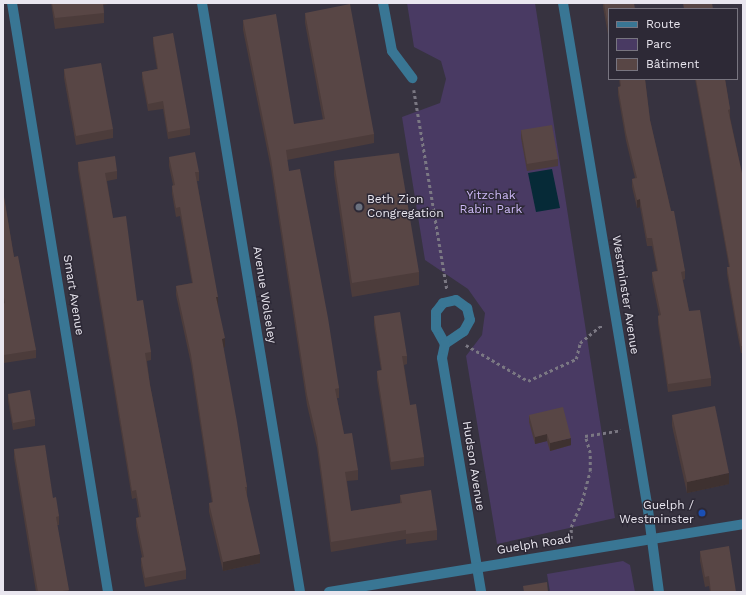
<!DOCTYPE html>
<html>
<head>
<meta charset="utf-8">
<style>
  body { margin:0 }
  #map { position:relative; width:746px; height:595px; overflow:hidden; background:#373340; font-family:"Work Sans",sans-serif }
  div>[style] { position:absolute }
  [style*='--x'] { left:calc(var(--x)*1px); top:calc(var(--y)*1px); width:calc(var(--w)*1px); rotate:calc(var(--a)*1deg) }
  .green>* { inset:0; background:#493a63 }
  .water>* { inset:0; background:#062a37 }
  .path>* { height:2.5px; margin-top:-1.25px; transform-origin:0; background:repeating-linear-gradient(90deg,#7b7883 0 3px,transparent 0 6px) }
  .minor>* { height:10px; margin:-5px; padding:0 5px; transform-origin:5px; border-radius:5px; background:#397694 }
  .tertiary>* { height:10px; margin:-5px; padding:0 5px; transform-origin:5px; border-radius:5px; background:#397694 }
  .wall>* { inset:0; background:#4c3c3b }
  .shaded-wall>* { inset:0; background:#3e3130 }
  .building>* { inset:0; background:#584645 }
  .dots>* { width:11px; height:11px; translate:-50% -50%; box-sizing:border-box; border:2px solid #2d2936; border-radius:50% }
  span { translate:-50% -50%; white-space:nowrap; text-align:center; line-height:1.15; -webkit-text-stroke:3px #2d2936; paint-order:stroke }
  .park-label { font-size:12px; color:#ccb8f5 }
  .poi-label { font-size:12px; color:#e9e6ef }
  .left { translate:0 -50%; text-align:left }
  .right { translate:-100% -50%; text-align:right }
  .street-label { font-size:12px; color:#e9e6ef }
  .frame { position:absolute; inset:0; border:4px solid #e9e6ef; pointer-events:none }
  .legend { position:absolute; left:608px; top:8px; width:130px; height:72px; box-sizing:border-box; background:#2d2936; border:1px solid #787580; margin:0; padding:5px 7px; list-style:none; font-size:12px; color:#e9e6ef }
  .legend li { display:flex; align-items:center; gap:8px; height:20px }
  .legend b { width:20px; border:1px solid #787580 }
</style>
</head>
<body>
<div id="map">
  <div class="green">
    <div style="clip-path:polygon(407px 3px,535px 3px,615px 518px,497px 544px,466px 356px,482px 335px,485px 313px,468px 289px,425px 260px,402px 117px,440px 103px,446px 79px,441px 61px,414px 47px)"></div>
    <div style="clip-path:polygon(623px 561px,630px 565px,635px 592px,550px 592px,547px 574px)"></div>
  </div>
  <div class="water">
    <div style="clip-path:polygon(552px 169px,560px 208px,536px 212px,528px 173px)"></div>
  </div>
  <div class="path">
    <div style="--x:414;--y:90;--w:202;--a:80.6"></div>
    <div style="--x:466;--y:345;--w:72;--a:30.1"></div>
    <div style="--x:528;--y:381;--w:53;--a:-24.6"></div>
    <div style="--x:576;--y:359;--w:16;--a:-76"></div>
    <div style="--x:580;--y:343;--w:25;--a:-40"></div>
    <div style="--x:599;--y:327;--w:6;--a:0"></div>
    <div style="--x:571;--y:539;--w:12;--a:-90"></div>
    <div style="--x:571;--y:527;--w:28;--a:-67"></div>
    <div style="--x:582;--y:501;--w:31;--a:-75"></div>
    <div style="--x:590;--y:471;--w:18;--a:-90"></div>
    <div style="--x:590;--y:453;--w:18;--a:-106"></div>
    <div style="--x:585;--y:436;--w:36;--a:-9"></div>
  </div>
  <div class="minor">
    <div style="--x:12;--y:3;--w:597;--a:80.74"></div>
    <div style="--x:202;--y:3;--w:597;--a:80.55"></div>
    <div style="--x:383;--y:3;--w:49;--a:79.4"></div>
    <div style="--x:392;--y:51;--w:34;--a:53"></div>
    <div style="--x:445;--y:344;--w:18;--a:-119"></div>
    <div style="--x:436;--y:328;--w:16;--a:-90"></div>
    <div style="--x:436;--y:312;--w:11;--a:-52"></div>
    <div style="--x:443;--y:303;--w:13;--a:-13"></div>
    <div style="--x:456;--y:300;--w:14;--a:36"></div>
    <div style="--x:467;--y:308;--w:12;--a:76"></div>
    <div style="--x:470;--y:320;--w:13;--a:119"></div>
    <div style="--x:464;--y:331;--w:23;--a:146"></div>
    <div style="--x:445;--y:344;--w:14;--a:102"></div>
    <div style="--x:442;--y:358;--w:237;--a:80.5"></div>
    <div style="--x:329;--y:592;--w:420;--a:-9.3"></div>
  </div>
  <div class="tertiary">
    <div style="--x:563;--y:3;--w:514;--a:80.48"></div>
    <div style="--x:648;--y:510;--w:83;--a:82.4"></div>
  </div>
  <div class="wall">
    <div style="clip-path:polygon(51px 3px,114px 3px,103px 5px,104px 13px,104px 23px,55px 29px)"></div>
    <div style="clip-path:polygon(603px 3px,634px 3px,609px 9px,609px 40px,603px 7px)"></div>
    <div style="clip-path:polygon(305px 13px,374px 134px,374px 143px,287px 160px,289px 171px,339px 388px,339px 398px,337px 398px,344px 434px,358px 470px,358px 480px,347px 481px,351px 511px,400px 503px,400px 495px,437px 530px,437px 540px,406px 544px,406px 539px,331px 552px,317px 448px,307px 405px,271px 169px,243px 30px,243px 20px,294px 124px,323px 120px,305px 23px)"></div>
    <div style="clip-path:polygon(153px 37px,190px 128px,190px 135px,168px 139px,163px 109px,148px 111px,142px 79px,142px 72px,157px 69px,153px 44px)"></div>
    <div style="clip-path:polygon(64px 69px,113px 129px,113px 138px,76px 145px,64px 78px)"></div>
    <div style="clip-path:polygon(619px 79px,645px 79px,650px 120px,685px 271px,685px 279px,683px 280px,689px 311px,711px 378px,711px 386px,668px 392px,658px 324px,658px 316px,659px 315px,652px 280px,652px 272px,657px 271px,652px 246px,647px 246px,640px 207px,637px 208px,632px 187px,632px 179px,635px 178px,626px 141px,618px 95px,618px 87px,620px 87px)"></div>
    <div style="clip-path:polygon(695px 79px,725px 79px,730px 109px,730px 117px,743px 178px,743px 353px,741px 353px,736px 327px,727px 274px,727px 267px,729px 267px)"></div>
    <div style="clip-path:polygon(521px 130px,558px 159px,558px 166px,527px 171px,521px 138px)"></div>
    <div style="clip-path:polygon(169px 157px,199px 172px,199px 181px,197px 181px,218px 306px,217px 306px,225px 347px,223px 347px,247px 487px,247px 496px,260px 563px,223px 571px,209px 512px,209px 503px,212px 503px,191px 364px,176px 295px,176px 286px,192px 283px,180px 216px,176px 217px,172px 194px,172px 186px,173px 185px,169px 166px)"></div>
    <div style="clip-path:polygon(334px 161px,419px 272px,419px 285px,352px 297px,334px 175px)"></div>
    <div style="clip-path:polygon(78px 162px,117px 171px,117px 179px,107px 181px,113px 218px,151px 352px,151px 360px,147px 361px,150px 385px,186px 570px,186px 579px,145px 587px,141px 566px,141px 558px,142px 557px,136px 526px,136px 518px,139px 517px,136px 498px,132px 499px,129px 480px,78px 170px)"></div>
    <div style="clip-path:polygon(3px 191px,14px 257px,36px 350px,36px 358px,4px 363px)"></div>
    <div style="clip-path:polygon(374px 316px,407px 356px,407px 364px,404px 365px,410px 405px,424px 457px,424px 466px,391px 470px,377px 380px,377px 371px,381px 370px,374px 325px)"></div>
    <div style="clip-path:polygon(8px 394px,35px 419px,35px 426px,13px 430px,8px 401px)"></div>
    <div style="clip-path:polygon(529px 415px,571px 445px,550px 451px,547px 441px,535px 444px,529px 422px)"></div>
    <div style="clip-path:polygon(672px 415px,729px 484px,687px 493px,672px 426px)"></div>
    <div style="clip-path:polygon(14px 449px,53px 498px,59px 516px,59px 525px,57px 525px,69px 592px,36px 592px,14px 458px)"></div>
    <div style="clip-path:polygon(700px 551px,736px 592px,710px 592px,709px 586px,705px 587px,700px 561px)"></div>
  </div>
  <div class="shaded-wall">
    <div style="clip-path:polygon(640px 199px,640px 207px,637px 208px,637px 200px)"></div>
    <div style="clip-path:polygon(216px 297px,218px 297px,218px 306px,216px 306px)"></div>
    <div style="clip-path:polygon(225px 338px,225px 347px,222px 348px,222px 339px)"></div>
    <div style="clip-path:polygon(547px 434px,547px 441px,535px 444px,535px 437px)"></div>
    <div style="clip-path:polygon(571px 438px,571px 445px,550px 451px,550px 443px)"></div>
    <div style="clip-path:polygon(729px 473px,729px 484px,687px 493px,687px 482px)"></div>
    <div style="clip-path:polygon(260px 554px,260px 563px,223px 571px,223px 562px)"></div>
  </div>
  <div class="building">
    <div style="clip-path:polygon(52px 3px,103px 3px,104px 13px,55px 18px)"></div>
    <div style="clip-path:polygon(604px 3px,634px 3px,635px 9px,609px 9px,609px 32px)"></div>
    <div style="clip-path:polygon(683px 3px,712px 3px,713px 9px,684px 9px)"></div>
    <div style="clip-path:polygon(350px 4px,374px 134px,286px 150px,289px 171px,300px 169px,328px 318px,339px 388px,335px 389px,344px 434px,352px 433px,358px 470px,345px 472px,351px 511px,402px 503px,400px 495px,431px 490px,437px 530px,406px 534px,406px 530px,331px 542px,317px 438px,307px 395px,271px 159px,243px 20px,276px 14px,294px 124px,325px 119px,305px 13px)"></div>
    <div style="clip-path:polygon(173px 33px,190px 128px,168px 132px,163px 101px,148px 104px,142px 72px,158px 69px,153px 37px)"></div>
    <div style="clip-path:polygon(101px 63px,113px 129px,76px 136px,64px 69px)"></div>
    <div style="clip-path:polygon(620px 79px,645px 79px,650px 120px,671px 211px,674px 211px,685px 271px,681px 272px,689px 311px,700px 310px,711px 378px,668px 384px,658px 316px,661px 315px,652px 272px,658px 271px,652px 238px,647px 238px,640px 199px,637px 200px,632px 179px,637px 178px,626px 133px,618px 87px,621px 86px)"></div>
    <div style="clip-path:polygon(696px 79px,725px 79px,730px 109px,728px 110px,743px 178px,743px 346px,741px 346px,736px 320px,727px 267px,730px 267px)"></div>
    <div style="clip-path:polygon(552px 125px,558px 159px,527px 164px,521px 130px)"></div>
    <div style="clip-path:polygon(195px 152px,199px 172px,195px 172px,218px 297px,216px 297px,225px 338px,222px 339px,237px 422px,247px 487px,245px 487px,260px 554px,223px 562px,209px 503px,213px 502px,191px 355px,176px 286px,193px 283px,180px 207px,176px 208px,172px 186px,175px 185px,169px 157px)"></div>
    <div style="clip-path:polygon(399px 153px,419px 272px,352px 283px,334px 161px)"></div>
    <div style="clip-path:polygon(115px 156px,117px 171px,105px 173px,113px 218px,126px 216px,137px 301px,143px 300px,151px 352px,145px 353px,150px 385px,186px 570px,145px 578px,141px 558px,144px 557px,136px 518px,141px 517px,136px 490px,132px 491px,129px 472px,78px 162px)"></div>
    <div style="clip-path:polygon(3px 191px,14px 257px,18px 256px,36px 350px,4px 355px,3px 304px,5px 303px,3px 292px)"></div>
    <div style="clip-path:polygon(400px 312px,407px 356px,402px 356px,410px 405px,416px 404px,424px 457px,391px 462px,377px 371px,382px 370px,374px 316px)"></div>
    <div style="clip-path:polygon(30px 390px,35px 419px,13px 423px,8px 394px)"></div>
    <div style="clip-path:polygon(715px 406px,729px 473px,687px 482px,672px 415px)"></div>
    <div style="clip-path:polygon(563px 407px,571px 438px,550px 443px,547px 434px,535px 437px,529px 415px)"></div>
    <div style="clip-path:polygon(45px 445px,53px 498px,56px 497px,59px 516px,56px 517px,69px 590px,56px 592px,38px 592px,14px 449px)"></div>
    <div style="clip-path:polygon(729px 546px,736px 592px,711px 592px,709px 576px,705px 577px,700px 551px)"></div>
    <div style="clip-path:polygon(547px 582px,548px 592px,524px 592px,523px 586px)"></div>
  </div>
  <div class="dots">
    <div style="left:359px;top:207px;background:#6b7280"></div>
    <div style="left:702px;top:513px;background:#1a4fb4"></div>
  </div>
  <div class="park-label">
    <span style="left:491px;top:203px">Yitzchak<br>Rabin Park</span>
  </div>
  <div class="poi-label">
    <span class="left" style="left:367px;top:207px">Beth Zion<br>Congregation</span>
    <span class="right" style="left:694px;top:513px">Guelph /<br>Westminster</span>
  </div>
  <div class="street-label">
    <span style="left:73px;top:295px;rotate:81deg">Smart Avenue</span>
    <span style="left:264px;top:295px;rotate:81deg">Avenue Wolseley</span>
    <span style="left:625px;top:295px;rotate:81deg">Westminster Avenue</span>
    <span style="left:473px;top:466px;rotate:81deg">Hudson Avenue</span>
    <span style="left:534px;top:545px;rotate:-9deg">Guelph Road</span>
  </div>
  <div class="frame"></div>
  <ul class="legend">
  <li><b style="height:5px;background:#397694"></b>Route</li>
  <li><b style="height:11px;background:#493a63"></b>Parc</li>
  <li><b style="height:11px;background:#584645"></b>Bâtiment</li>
  </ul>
</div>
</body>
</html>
